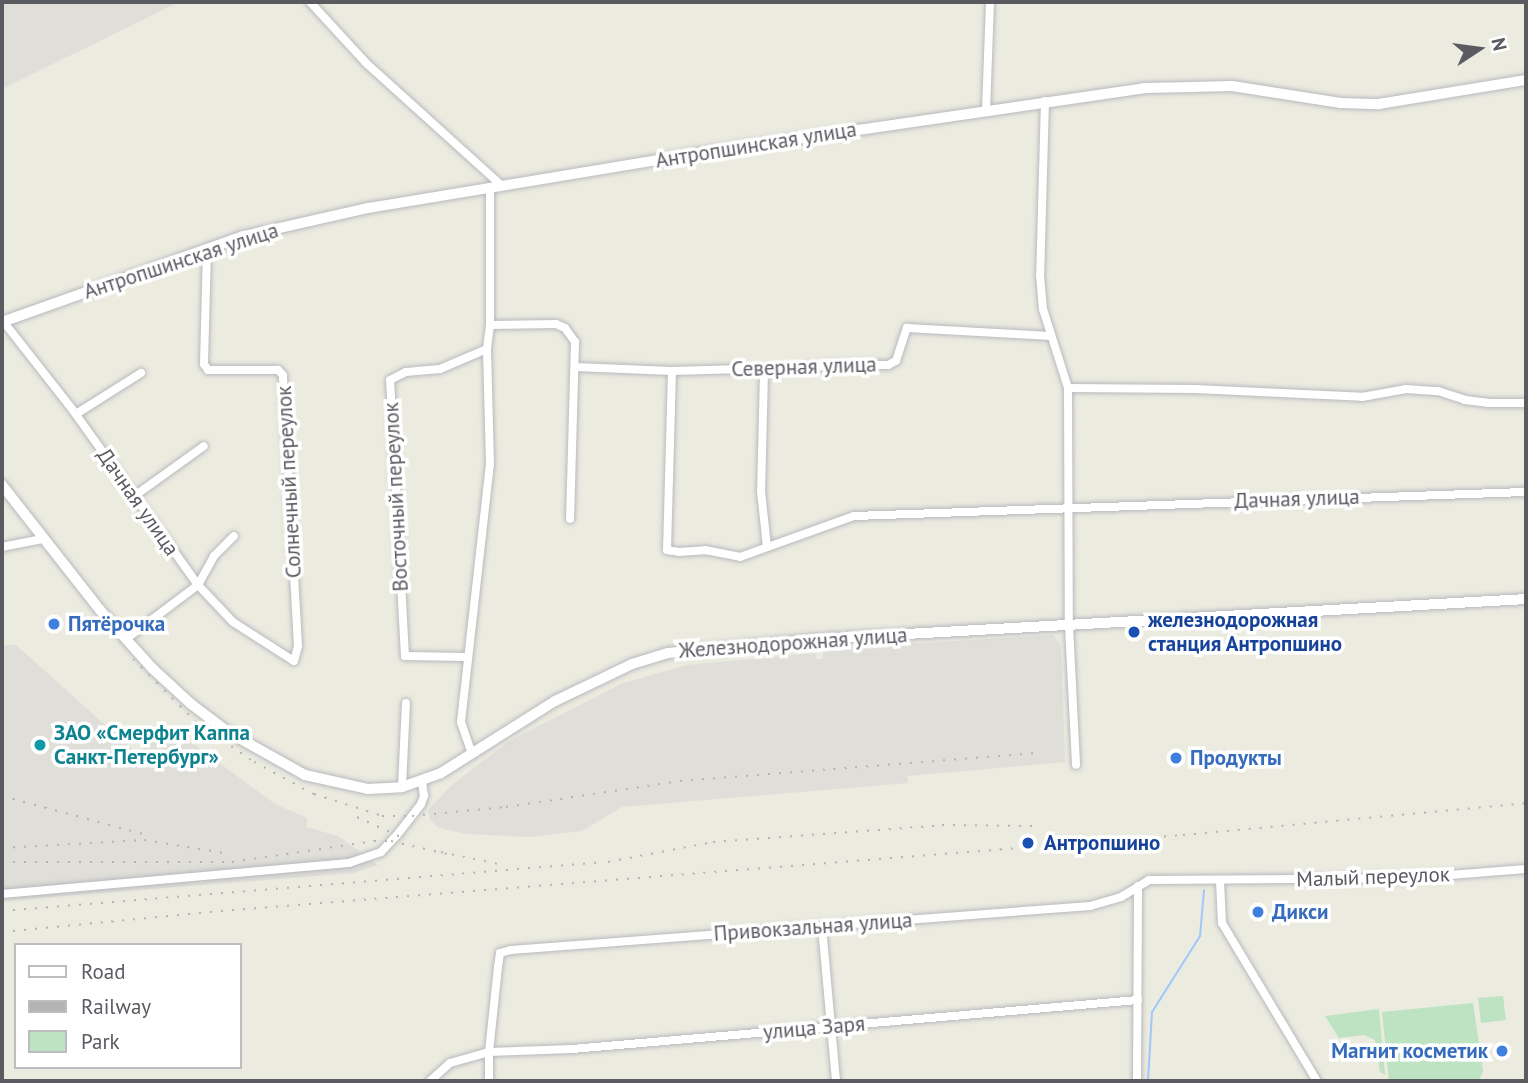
<!DOCTYPE html>
<html>
<head>
<meta charset="utf-8">
<style>
  body { margin:0 }
  #map { position:relative; width:1528px; height:1083px; overflow:hidden; background:#ecebe0; font-family:"PT Sans",sans-serif }
  div>[style] { position:absolute }
  [style*='--x'] { left:calc(var(--x)*1px); top:calc(var(--y)*1px); width:calc(var(--w)*1px); rotate:calc(var(--a)*1deg) }
  .industrial>* { inset:0; background:#dfded8 }
  .green>* { inset:0; background:#bde3c3 }
  .stream>* { height:2px; margin:-1px; padding:0 1px; transform-origin:1px; border-radius:1px; background:#a0c6fb }
  .roads { filter:drop-shadow(0 0 2px #b8b9bf) drop-shadow(0 0 2px #b8b9bf) }
  .minor>* { height:8px; margin:-4px; padding:0 4px; transform-origin:4px; border-radius:4px; background:#fff }
  .tertiary>* { height:10px; margin:-5px; padding:0 5px; transform-origin:5px; border-radius:5px; background:#fff }
  .rail>* { height:2px; margin-top:-1px; transform-origin:0; background:repeating-linear-gradient(90deg,#b3b4b4 0 2px,transparent 0 11px) }
  .dots>* { width:19px; height:19px; translate:-50% -50%; box-sizing:border-box; border:4px solid #fff; border-radius:50% }
  span { translate:-50% -50%; white-space:nowrap; text-align:center; line-height:1.15; -webkit-text-stroke:7px #fff; paint-order:stroke }
  .street-label { font-size:21px; color:#595b61 }
  .transit-label { font-size:21px; color:#164399; font-weight:700 }
  .left { translate:0 -50%; text-align:left }
  .shop-label { font-size:21px; color:#366cbe; font-weight:700 }
  .right { translate:-100% -50%; text-align:right }
  .culture-label { font-size:21px; color:#0d838f; font-weight:700 }
  .frame { position:absolute; inset:0; border:4px solid #595b61; pointer-events:none }
  .legend { position:absolute; left:14px; top:943px; width:228px; height:126px; box-sizing:border-box; background:#fff; border:2px solid #bdbdc0; margin:0; padding:9px 12px; list-style:none; font-size:21px; color:#595b61 }
  .legend li { display:flex; align-items:center; gap:14px; height:35px }
  .legend b { width:35px; border:2px solid #bdbdc0 }
  .north { position:absolute; left:1444px; top:14px; width:70px; height:70px; -webkit-text-stroke:5px #fff; paint-order:stroke; rotate:77deg; font-size:19px; font-weight:700; line-height:28px; text-align:center; color:#595b61 }
  .north::after { content:''; display:block; margin:auto; width:24px; height:32px; background:#595b61; clip-path:polygon(50% 0,100% 100%,50% 72%,0 100%) }
</style>
</head>
<body>
<div id="map">
  <div class="industrial">
    <div style="clip-path:polygon(2px 2px,179px 2px,2px 89px)"></div>
    <div style="clip-path:polygon(1053px 635px,1061px 646px,1065px 762px,907px 776px,908px 783px,622px 807px,582px 831px,529px 837px,467px 834px,439px 828px,430px 820px,428px 810px,452px 785px,509px 741px,623px 683px,687px 665px,816px 653px,816px 659px,823px 659px,823px 649px)"></div>
    <div style="clip-path:polygon(2px 645px,16px 645px,132px 749px,140px 751px,166px 726px,172px 728px,275px 804px,307px 818px,306px 827px,338px 836px,378px 865px,354px 873px,2px 901px)"></div>
  </div>
  <div class="green">
    <div style="clip-path:polygon(1503px 996px,1506px 1020px,1481px 1023px,1478px 998px)"></div>
    <div style="clip-path:polygon(1473px 1003px,1483px 1071px,1479px 1081px,1389px 1081px,1382px 1012px)"></div>
    <div style="clip-path:polygon(1379px 1009px,1385px 1075px,1380px 1072px,1375px 1040px,1364px 1035px,1339px 1038px,1325px 1016px)"></div>
  </div>
  <div class="stream">
    <div style="--x:1148;--y:1081;--w:69;--a:-86.7"></div>
    <div style="--x:1152;--y:1012;--w:90;--a:-57.7"></div>
    <div style="--x:1200;--y:936;--w:46;--a:-85"></div>
  </div>
  <div class="roads">
    <div class="minor">
      <div style="--x:310;--y:2;--w:83;--a:47.4"></div>
      <div style="--x:366;--y:63;--w:183;--a:42.1"></div>
      <div style="--x:1045;--y:101;--w:174;--a:91.6"></div>
      <div style="--x:1040;--y:275;--w:34;--a:85"></div>
      <div style="--x:1043;--y:309;--w:83;--a:72.4"></div>
      <div style="--x:1068;--y:388;--w:238;--a:89.8"></div>
      <div style="--x:1069;--y:626;--w:139;--a:87.1"></div>
      <div style="--x:986;--y:111;--w:109;--a:-87.9"></div>
      <div style="--x:3;--y:321;--w:112;--a:51.9"></div>
      <div style="--x:72;--y:409;--w:216;--a:54.4"></div>
      <div style="--x:198;--y:585;--w:51;--a:46.6"></div>
      <div style="--x:233;--y:622;--w:72;--a:32.6"></div>
      <div style="--x:294;--y:661;--w:16;--a:-75"></div>
      <div style="--x:298;--y:646;--w:271;--a:-93.2"></div>
      <div style="--x:283;--y:375;--w:7;--a:-135"></div>
      <div style="--x:278;--y:370;--w:70;--a:180"></div>
      <div style="--x:208;--y:370;--w:7;--a:-124"></div>
      <div style="--x:204;--y:364;--w:116;--a:-88.5"></div>
      <div style="--x:490;--y:325;--w:66;--a:-0.9"></div>
      <div style="--x:556;--y:324;--w:10;--a:24"></div>
      <div style="--x:565;--y:328;--w:17;--a:54"></div>
      <div style="--x:575;--y:342;--w:177;--a:91.6"></div>
      <div style="--x:575;--y:367;--w:97;--a:2.4"></div>
      <div style="--x:672;--y:371;--w:72;--a:-1.6"></div>
      <div style="--x:744;--y:369;--w:20;--a:9"></div>
      <div style="--x:764;--y:372;--w:70;--a:-5.7"></div>
      <div style="--x:834;--y:365;--w:54;--a:0"></div>
      <div style="--x:888;--y:365;--w:9;--a:-27"></div>
      <div style="--x:896;--y:361;--w:35;--a:-72"></div>
      <div style="--x:907;--y:328;--w:144;--a:3.2"></div>
      <div style="--x:672;--y:371;--w:179;--a:91.6"></div>
      <div style="--x:667;--y:550;--w:12;--a:9"></div>
      <div style="--x:679;--y:552;--w:26;--a:-4"></div>
      <div style="--x:705;--y:550;--w:36;--a:11"></div>
      <div style="--x:740;--y:557;--w:121;--a:-19.8"></div>
      <div style="--x:854;--y:516;--w:672;--a:-2.05"></div>
      <div style="--x:764;--y:372;--w:119;--a:91.4"></div>
      <div style="--x:761;--y:491;--w:56;--a:83.9"></div>
      <div style="--x:1068;--y:388;--w:127;--a:0.5"></div>
      <div style="--x:1195;--y:389;--w:167;--a:2.7"></div>
      <div style="--x:1362;--y:397;--w:45;--a:-10.3"></div>
      <div style="--x:1406;--y:389;--w:32;--a:4"></div>
      <div style="--x:1438;--y:391;--w:28;--a:18"></div>
      <div style="--x:1465;--y:400;--w:23;--a:7"></div>
      <div style="--x:1488;--y:403;--w:38;--a:0"></div>
      <div style="--x:76;--y:414;--w:77;--a:-32.2"></div>
      <div style="--x:133;--y:497;--w:87;--a:-35.7"></div>
      <div style="--x:2;--y:547;--w:41;--a:-11.3"></div>
      <div style="--x:126;--y:639;--w:90;--a:-36.9"></div>
      <div style="--x:198;--y:585;--w:33;--a:-61"></div>
      <div style="--x:214;--y:556;--w:28;--a:-45"></div>
      <div style="--x:467;--y:657;--w:62;--a:-179.1"></div>
      <div style="--x:405;--y:656;--w:276;--a:-93.1"></div>
      <div style="--x:390;--y:380;--w:18;--a:-27"></div>
      <div style="--x:406;--y:372;--w:34;--a:-5"></div>
      <div style="--x:440;--y:369;--w:51;--a:-23.1"></div>
      <div style="--x:472;--y:754;--w:34;--a:-109"></div>
      <div style="--x:461;--y:722;--w:260;--a:-83.6"></div>
      <div style="--x:490;--y:464;--w:115;--a:-91.5"></div>
      <div style="--x:487;--y:349;--w:24;--a:-83"></div>
      <div style="--x:490;--y:325;--w:138;--a:-90"></div>
      <div style="--x:402;--y:787;--w:84;--a:-87.3"></div>
      <div style="--x:1220;--y:881;--w:42;--a:87.3"></div>
      <div style="--x:1222;--y:923;--w:184;--a:59"></div>
      <div style="--x:2;--y:894;--w:348;--a:-5.1"></div>
      <div style="--x:349;--y:863;--w:34;--a:-19"></div>
      <div style="--x:381;--y:852;--w:23;--a:-47"></div>
      <div style="--x:397;--y:835;--w:39;--a:-52"></div>
      <div style="--x:421;--y:804;--w:9;--a:-69"></div>
      <div style="--x:424;--y:796;--w:15;--a:-98"></div>
      <div style="--x:822;--y:927;--w:155;--a:84.8"></div>
      <div style="--x:430;--y:1081;--w:27;--a:-42"></div>
      <div style="--x:450;--y:1063;--w:41;--a:-15.8"></div>
      <div style="--x:489;--y:1052;--w:83;--a:-2.1"></div>
      <div style="--x:572;--y:1049;--w:568;--a:-4.95"></div>
      <div style="--x:489;--y:1081;--w:29;--a:-90"></div>
      <div style="--x:489;--y:1052;--w:85;--a:-84"></div>
      <div style="--x:498;--y:967;--w:14;--a:-82"></div>
      <div style="--x:500;--y:953;--w:11;--a:-15"></div>
      <div style="--x:511;--y:950;--w:581;--a:-4.35"></div>
      <div style="--x:1090;--y:906;--w:32;--a:-16"></div>
      <div style="--x:1121;--y:897;--w:33;--a:-31"></div>
      <div style="--x:1149;--y:880;--w:263;--a:-0.4"></div>
      <div style="--x:1412;--y:878;--w:114;--a:-4.5"></div>
      <div style="--x:1137;--y:1081;--w:195;--a:-89.7"></div>
    </div>
    <div class="tertiary">
      <div style="--x:2;--y:322;--w:257;--a:-19.6"></div>
      <div style="--x:244;--y:236;--w:127;--a:-12.7"></div>
      <div style="--x:368;--y:208;--w:323;--a:-9.4"></div>
      <div style="--x:687;--y:155;--w:462;--a:-8.3"></div>
      <div style="--x:1144;--y:88;--w:88;--a:-1.3"></div>
      <div style="--x:1232;--y:86;--w:110;--a:8.9"></div>
      <div style="--x:1341;--y:103;--w:38;--a:2"></div>
      <div style="--x:1379;--y:104;--w:149;--a:-9.3"></div>
      <div style="--x:2;--y:485;--w:159;--a:51.9"></div>
      <div style="--x:100;--y:610;--w:78;--a:48.1"></div>
      <div style="--x:152;--y:668;--w:53;--a:42.7"></div>
      <div style="--x:191;--y:704;--w:46;--a:37.1"></div>
      <div style="--x:228;--y:732;--w:88;--a:29.2"></div>
      <div style="--x:305;--y:775;--w:65;--a:12.5"></div>
      <div style="--x:368;--y:789;--w:34;--a:-3"></div>
      <div style="--x:402;--y:787;--w:41;--a:-19.7"></div>
      <div style="--x:441;--y:773;--w:135;--a:-32.3"></div>
      <div style="--x:555;--y:701;--w:85;--a:-25.7"></div>
      <div style="--x:632;--y:664;--w:38;--a:-17"></div>
      <div style="--x:668;--y:653;--w:151;--a:-5.3"></div>
      <div style="--x:818;--y:639;--w:709;--a:-3.23"></div>
    </div>
  </div>
  <div class="rail">
    <div style="--x:133;--y:659;--w:88;--a:45"></div>
    <div style="--x:195;--y:721;--w:72;--a:34.8"></div>
    <div style="--x:254;--y:762;--w:68;--a:28.1"></div>
    <div style="--x:314;--y:794;--w:71;--a:17.9"></div>
    <div style="--x:382;--y:816;--w:30;--a:0"></div>
    <div style="--x:412;--y:816;--w:94;--a:-5.5"></div>
    <div style="--x:506;--y:807;--w:176;--a:-8.5"></div>
    <div style="--x:680;--y:781;--w:355;--a:-4.5"></div>
    <div style="--x:2;--y:796;--w:146;--a:15.1"></div>
    <div style="--x:357;--y:817;--w:53;--a:24.6"></div>
    <div style="--x:2;--y:848;--w:142;--a:-3.2"></div>
    <div style="--x:144;--y:840;--w:81;--a:9.2"></div>
    <div style="--x:441;--y:852;--w:63;--a:11.8"></div>
    <div style="--x:2;--y:862;--w:230;--a:0"></div>
    <div style="--x:232;--y:862;--w:144;--a:-8.4"></div>
    <div style="--x:374;--y:841;--w:17;--a:0"></div>
    <div style="--x:391;--y:841;--w:62;--a:13.1"></div>
    <div style="--x:608;--y:862;--w:107;--a:-10.8"></div>
    <div style="--x:713;--y:842;--w:230;--a:-4.2"></div>
    <div style="--x:942;--y:825;--w:91;--a:0.6"></div>
    <div style="--x:2;--y:911;--w:605;--a:-4.65"></div>
    <div style="--x:2;--y:932;--w:220;--a:-5.5"></div>
    <div style="--x:221;--y:911;--w:965;--a:-4.52"></div>
    <div style="--x:1183;--y:835;--w:344;--a:-5.3"></div>
  </div>
  <div class="dots">
    <div style="left:54px;top:624px;background:#3f7fe0"></div>
    <div style="left:1134px;top:632px;background:#1a4fb4"></div>
    <div style="left:40px;top:745px;background:#0f9aa8"></div>
    <div style="left:1176px;top:758px;background:#3f7fe0"></div>
    <div style="left:1028px;top:843px;background:#1a4fb4"></div>
    <div style="left:1258px;top:912px;background:#3f7fe0"></div>
    <div style="left:1502px;top:1051px;background:#3f7fe0"></div>
  </div>
  <div class="street-label">
    <span style="left:756px;top:145px;rotate:-9deg">Антропшинская улица</span>
    <span style="left:181px;top:261px;rotate:-18deg">Антропшинская улица</span>
    <span style="left:804px;top:367px;rotate:-2deg">Северная улица</span>
    <span style="left:289px;top:482px;rotate:-93deg">Солнечный переулок</span>
    <span style="left:396px;top:497px;rotate:-93deg">Восточный переулок</span>
    <span style="left:1297px;top:499px;rotate:-2deg">Дачная улица</span>
    <span style="left:138px;top:502px;rotate:55deg">Дачная улица</span>
    <span style="left:793px;top:643px;rotate:-4deg">Железнодорожная улица</span>
    <span style="left:1373px;top:877px;rotate:-2deg">Малый переулок</span>
    <span style="left:813px;top:927px;rotate:-4deg">Привокзальная улица</span>
    <span style="left:814px;top:1028px;rotate:-5deg">улица Заря</span>
  </div>
  <div class="transit-label">
    <span class="left" style="left:1148px;top:632px">железнодорожная<br>станция Антропшино</span>
    <span class="left" style="left:1044px;top:843px">Антропшино</span>
  </div>
  <div class="shop-label">
    <span class="left" style="left:68px;top:624px">Пятёрочка</span>
    <span class="left" style="left:1190px;top:758px">Продукты</span>
    <span class="left" style="left:1272px;top:912px">Дикси</span>
    <span class="right" style="left:1488px;top:1051px">Магнит косметик</span>
  </div>
  <div class="culture-label">
    <span class="left" style="left:54px;top:745px">ЗАО «Смерфит Каппа<br>Санкт-Петербург»</span>
  </div>
  <div class="frame"></div>
  <ul class="legend">
  <li><b style="height:9px;background:#fff"></b>Road</li>
  <li><b style="height:9px;background:#b3b4b4"></b>Railway</li>
  <li><b style="height:19px;background:#bde3c3"></b>Park</li>
  </ul>
  <div class="north">N</div>
</div>
</body>
</html>
